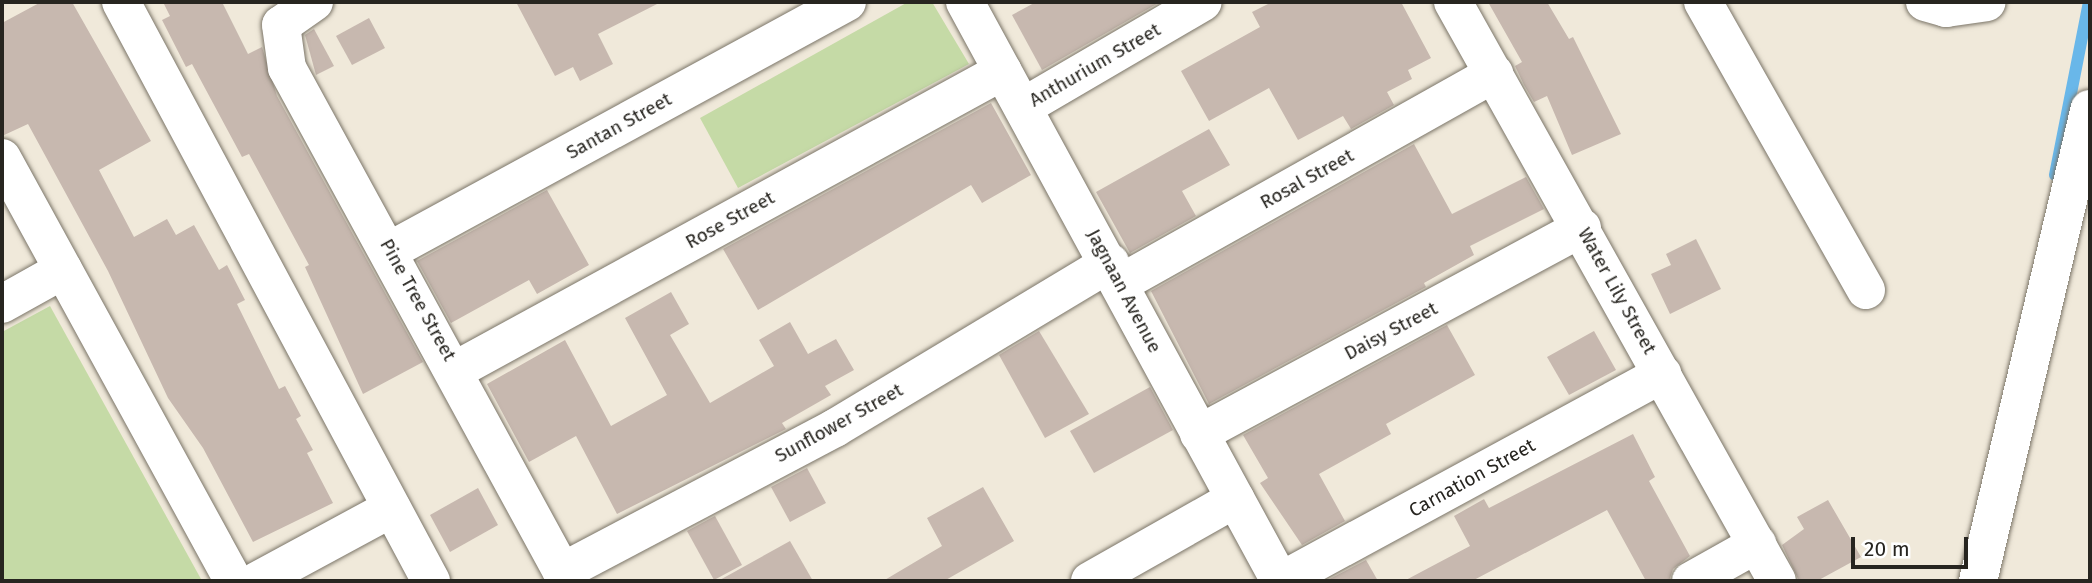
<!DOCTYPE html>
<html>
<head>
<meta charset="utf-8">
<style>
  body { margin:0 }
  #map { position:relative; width:2092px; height:583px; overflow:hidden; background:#f0e9da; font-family:"Fira Sans",sans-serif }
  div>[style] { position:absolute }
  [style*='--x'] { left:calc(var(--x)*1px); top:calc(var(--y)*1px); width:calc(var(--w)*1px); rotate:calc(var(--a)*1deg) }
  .green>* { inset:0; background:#c5daa6 }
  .stream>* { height:12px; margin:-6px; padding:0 6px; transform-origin:6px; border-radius:6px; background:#69b7e9 }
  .building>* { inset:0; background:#c7b8af }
  .roads { filter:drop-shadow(0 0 2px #7b7568) drop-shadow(0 0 2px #7b7568) }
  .street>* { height:38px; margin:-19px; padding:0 19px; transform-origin:19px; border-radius:19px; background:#fff }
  span { translate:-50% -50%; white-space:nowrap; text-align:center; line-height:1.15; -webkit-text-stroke:5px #fff; paint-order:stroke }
  .street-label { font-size:19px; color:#272520 }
  .frame { position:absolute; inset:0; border:4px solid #272520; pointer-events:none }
  .scale { position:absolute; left:1851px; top:537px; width:117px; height:32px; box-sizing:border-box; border:4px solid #272520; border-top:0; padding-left:9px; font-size:21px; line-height:24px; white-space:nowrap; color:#272520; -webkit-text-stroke:5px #fff; paint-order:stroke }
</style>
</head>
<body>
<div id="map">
  <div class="green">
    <div style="clip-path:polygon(908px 2px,932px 2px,969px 64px,738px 188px,700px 118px)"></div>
    <div style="clip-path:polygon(50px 306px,201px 579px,197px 581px,2px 581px,2px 332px)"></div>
  </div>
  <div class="stream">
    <div style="--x:2055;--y:175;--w:176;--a:-78.9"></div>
  </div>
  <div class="building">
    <div style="clip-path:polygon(41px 2px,72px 2px,151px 141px,99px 170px,134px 237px,167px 219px,176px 235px,194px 225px,219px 270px,227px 265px,245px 300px,237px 304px,279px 389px,285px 386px,301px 416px,296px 419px,313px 450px,307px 453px,333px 503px,253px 542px,203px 448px,168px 398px,108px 271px,28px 124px,2px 136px,2px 23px)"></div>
    <div style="clip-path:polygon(163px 2px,222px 2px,248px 54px,262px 47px,277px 96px,423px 362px,363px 394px,305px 267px,309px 265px,249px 154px,242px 157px,192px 64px,186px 67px,162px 20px,170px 16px)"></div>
    <div style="clip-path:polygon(516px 2px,661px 2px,598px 34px,613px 64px,580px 81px,573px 67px,555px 76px)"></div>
    <div style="clip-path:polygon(1036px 2px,1160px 2px,1042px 70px,1012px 15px)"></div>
    <div style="clip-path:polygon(1272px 2px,1401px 2px,1431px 58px,1408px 70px,1412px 79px,1387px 92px,1394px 105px,1351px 129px,1343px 116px,1298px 140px,1269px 88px,1209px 121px,1181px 71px,1260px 27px,1252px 12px)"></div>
    <div style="clip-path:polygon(1488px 2px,1547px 2px,1569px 39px,1573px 37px,1621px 134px,1572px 155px,1547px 96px,1534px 102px,1524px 85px,1515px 66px,1522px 62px)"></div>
    <div style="clip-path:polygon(369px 18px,385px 48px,352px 65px,336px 36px)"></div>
    <div style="clip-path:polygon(314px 29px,334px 66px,316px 75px,305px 35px)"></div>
    <div style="clip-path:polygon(991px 103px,1031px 175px,982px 203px,971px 185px,758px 310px,723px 249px)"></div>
    <div style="clip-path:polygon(1209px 129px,1230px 165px,1182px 191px,1196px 216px,1130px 253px,1096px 192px)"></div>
    <div style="clip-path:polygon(1414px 144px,1452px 214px,1526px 177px,1544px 209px,1470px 246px,1474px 255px,1424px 283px,1426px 287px,1209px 404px,1151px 291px)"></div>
    <div style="clip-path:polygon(547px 190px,589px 265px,537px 294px,529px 280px,451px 323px,417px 261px)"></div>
    <div style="clip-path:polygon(1696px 239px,1721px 289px,1670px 314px,1651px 274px,1671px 265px,1666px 254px)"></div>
    <div style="clip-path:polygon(671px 292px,689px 324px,670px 335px,710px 403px,774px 366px,759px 340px,790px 322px,808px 354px,836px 339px,854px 370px,825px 386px,831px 395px,782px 423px,786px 429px,617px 514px,576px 436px,529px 462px,487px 384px,565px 340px,611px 426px,667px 395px,625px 318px)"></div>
    <div style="clip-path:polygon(1447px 325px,1475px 375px,1386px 424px,1391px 434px,1319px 474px,1345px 521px,1302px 545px,1260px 483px,1268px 478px,1243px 435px)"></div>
    <div style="clip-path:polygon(1039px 331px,1089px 414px,1045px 438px,999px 355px)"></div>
    <div style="clip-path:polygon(1594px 331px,1616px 370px,1569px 395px,1547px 357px)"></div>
    <div style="clip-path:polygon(1150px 387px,1173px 430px,1094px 473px,1070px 431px)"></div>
    <div style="clip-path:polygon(1633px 434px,1655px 477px,1649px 481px,1690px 556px,1673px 569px,1669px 581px,1646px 581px,1607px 510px,1472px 581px,1404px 581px,1470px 546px,1454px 516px,1484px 499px,1489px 508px)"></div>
    <div style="clip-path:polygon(807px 468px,826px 503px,790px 522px,771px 487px)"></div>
    <div style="clip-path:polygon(983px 487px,1014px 541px,944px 581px,883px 581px,942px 546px,927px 518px)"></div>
    <div style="clip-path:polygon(478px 488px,498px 525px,450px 552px,430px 515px)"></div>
    <div style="clip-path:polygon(1828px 500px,1861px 557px,1817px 581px,1799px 581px,1782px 545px,1804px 529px,1797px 517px)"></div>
    <div style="clip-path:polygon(715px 516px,742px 565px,714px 580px,687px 531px)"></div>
    <div style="clip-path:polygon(790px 541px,813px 581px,718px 581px)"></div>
    <div style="clip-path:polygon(1366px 560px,1378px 581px,1326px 581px)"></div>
  </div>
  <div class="roads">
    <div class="street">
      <div style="--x:121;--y:2;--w:657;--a:61.84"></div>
      <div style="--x:314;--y:2;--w:40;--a:145.1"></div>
      <div style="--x:281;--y:25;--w:43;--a:82.1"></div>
      <div style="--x:287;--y:68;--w:584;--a:61.37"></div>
      <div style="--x:965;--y:2;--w:659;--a:61.45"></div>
      <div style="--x:1453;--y:2;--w:663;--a:60.77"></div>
      <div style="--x:1703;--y:2;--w:331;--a:60.5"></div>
      <div style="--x:1925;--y:2;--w:22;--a:16"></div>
      <div style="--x:1946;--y:8;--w:41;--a:-8.3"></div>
      <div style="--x:1023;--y:107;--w:208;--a:-30.3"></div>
      <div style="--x:2;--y:158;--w:482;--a:61.3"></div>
      <div style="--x:391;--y:250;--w:519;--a:-28.54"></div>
      <div style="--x:1121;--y:283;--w:428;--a:-29.3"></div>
      <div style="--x:2;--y:304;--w:70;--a:-29.1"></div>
      <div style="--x:456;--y:370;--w:623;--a:-28.66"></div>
      <div style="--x:1199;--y:434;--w:435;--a:-28.3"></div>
      <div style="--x:562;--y:572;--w:309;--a:-27.8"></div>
      <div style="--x:835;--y:428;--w:321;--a:-31"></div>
      <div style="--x:257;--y:581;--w:153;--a:-28.4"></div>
      <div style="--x:1090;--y:581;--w:167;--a:-29.5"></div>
      <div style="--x:1281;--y:581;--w:434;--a:-28.5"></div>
      <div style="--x:1691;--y:581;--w:76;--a:-29.3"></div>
      <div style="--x:1978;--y:581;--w:485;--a:-76.7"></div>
    </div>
  </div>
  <div class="street-label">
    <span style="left:1095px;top:65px;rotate:-30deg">Anthurium Street</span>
    <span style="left:619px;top:126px;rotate:-29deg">Santan Street</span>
    <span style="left:1307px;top:179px;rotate:-29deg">Rosal Street</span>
    <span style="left:730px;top:220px;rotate:-29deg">Rose Street</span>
    <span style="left:1124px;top:291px;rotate:62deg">Jagnaan Avenue</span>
    <span style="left:1617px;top:291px;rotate:61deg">Water Lily Street</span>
    <span style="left:418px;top:300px;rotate:61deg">Pine Tree Street</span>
    <span style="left:1391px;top:331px;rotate:-28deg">Daisy Street</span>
    <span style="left:839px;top:423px;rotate:-29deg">Sunflower Street</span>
    <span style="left:1472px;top:478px;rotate:-29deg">Carnation Street</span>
  </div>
  <div class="frame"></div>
  <div class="scale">20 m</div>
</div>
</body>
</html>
